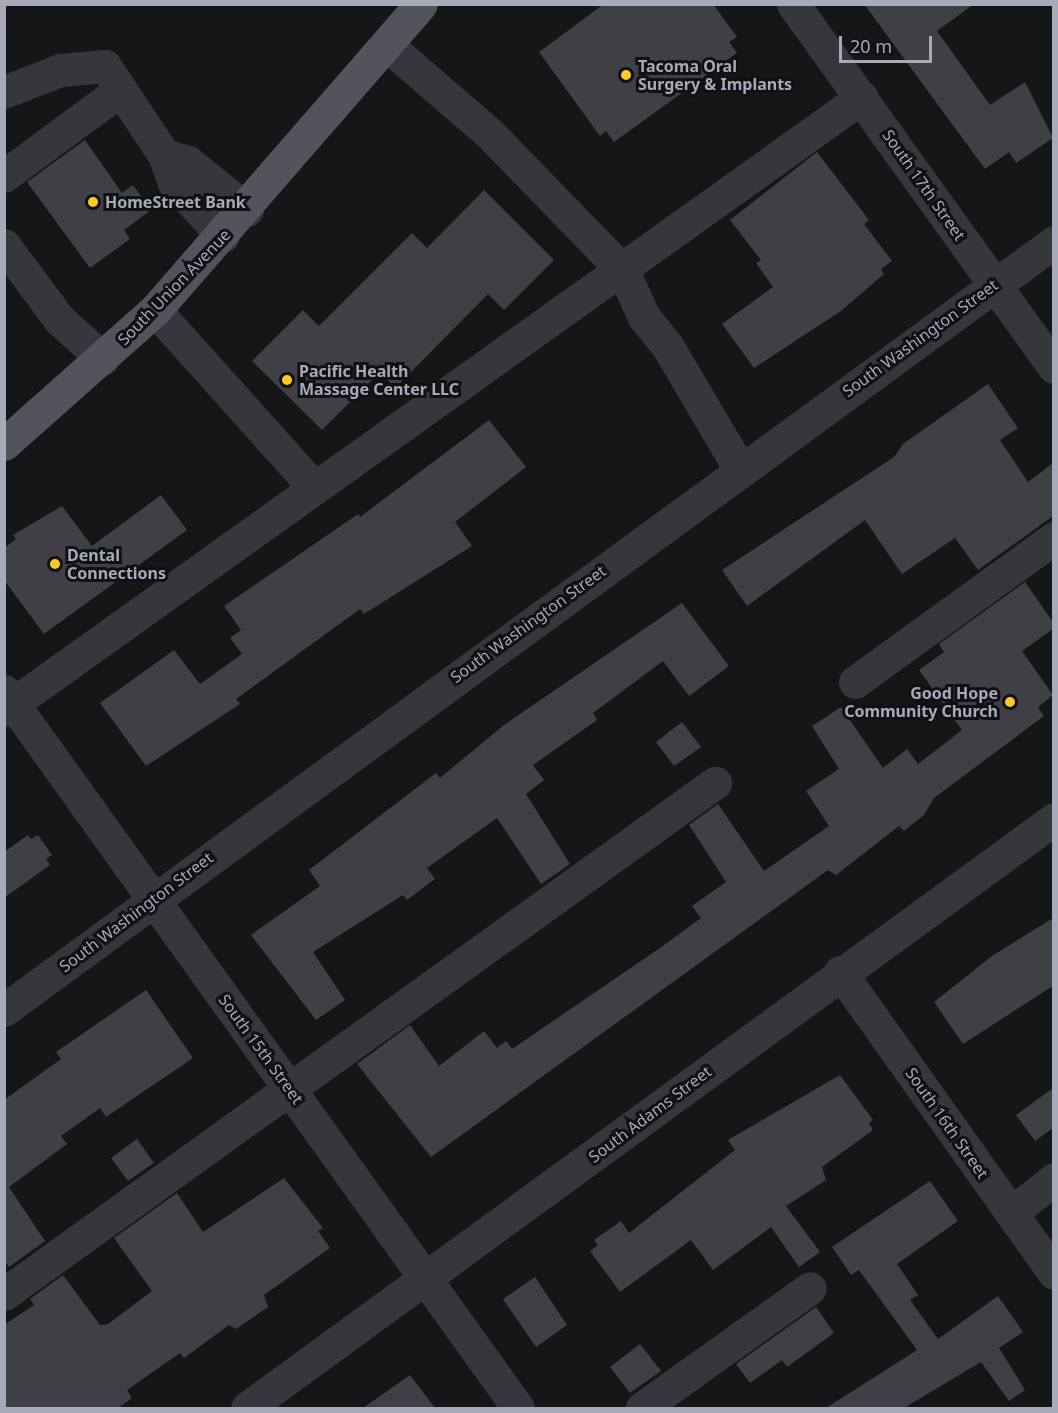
<!DOCTYPE html>
<html>
<head>
<meta charset="utf-8">
<style>
  body { margin:0 }
  #map { position:relative; width:1058px; height:1413px; overflow:hidden; background:#161518; font-family:"Noto Sans",sans-serif }
  div>[style] { position:absolute }
  [style*='--x'] { left:calc(var(--x)*1px); top:calc(var(--y)*1px); width:calc(var(--w)*1px); rotate:calc(var(--a)*1deg) }
  .building>* { inset:0; background:#403f45 }
  .minor>* { height:33px; margin:-16.5px; padding:0 16.5px; transform-origin:16.5px; border-radius:16.5px; background:#36373d }
  .major>* { height:33px; margin:-16.5px; padding:0 16.5px; transform-origin:16.5px; border-radius:16.5px; background:#52535c }
  .dots>* { width:16px; height:16px; translate:-50% -50%; box-sizing:border-box; border:3px solid #111013; border-radius:50% }
  span { translate:-50% -50%; white-space:nowrap; text-align:center; line-height:1.15; -webkit-text-stroke:6px #111013; paint-order:stroke }
  .poi-label { font-size:16px; color:#a6aab9; font-weight:700 }
  .left { translate:0 -50%; text-align:left }
  .right { translate:-100% -50%; text-align:right }
  .street-label { font-size:16px; color:#a6aab9 }
  .frame { position:absolute; inset:0; border:6px solid #a6aab9; pointer-events:none }
  .scale { position:absolute; left:839px; top:36px; width:93px; height:27px; box-sizing:border-box; border:3px solid #a6aab9; border-top:0; padding-left:8px; font-size:18px; line-height:21px; white-space:nowrap; color:#a6aab9; -webkit-text-stroke:4px #111013; paint-order:stroke }
</style>
</head>
<body>
<div id="map">
  <div class="building">
    <div style="clip-path:polygon(604px 4px,713px 4px,737px 37px,729px 42px,737px 53px,614px 142px,606px 131px,600px 136px,539px 52px)"></div>
    <div style="clip-path:polygon(864px 4px,974px 4px,937px 31px,990px 105px,1025px 82px,1053px 138px,1016px 163px,1009px 152px,985px 169px)"></div>
    <div style="clip-path:polygon(85px 140px,122px 193px,133px 185px,151px 210px,124px 230px,130px 239px,90px 268px,27px 182px)"></div>
    <div style="clip-path:polygon(817px 152px,869px 220px,864px 224px,892px 261px,881px 269px,884px 274px,841px 311px,754px 368px,722px 324px,773px 287px,756px 263px,761px 260px,730px 220px)"></div>
    <div style="clip-path:polygon(484px 190px,554px 260px,504px 310px,488px 294px,395px 388px,380px 372px,322px 430px,252px 361px,303px 310px,319px 326px,412px 233px,427px 248px)"></div>
    <div style="clip-path:polygon(988px 384px,1018px 428px,1000px 440px,1028px 482px,1053px 463px,1053px 516px,978px 570px,955px 538px,902px 574px,865px 520px,747px 606px,722px 570px,894px 457px,903px 444px)"></div>
    <div style="clip-path:polygon(489px 420px,526px 467px,455px 522px,472px 546px,364px 614px,360px 609px,236px 699px,240px 704px,146px 766px,100px 703px,174px 650px,200px 684px,242px 654px,230px 638px,241px 630px,224px 606px,358px 514px,360px 517px)"></div>
    <div style="clip-path:polygon(161px 495px,187px 530px,44px 634px,4px 580px,4px 548px,16px 539px,13px 535px,62px 506px,92px 546px)"></div>
    <div style="clip-path:polygon(1025px 582px,1053px 622px,1053px 629px,1022px 651px,1053px 695px,1038px 707px,1044px 716px,934px 798px,924px 815px,904px 831px,899px 826px,836px 875px,828px 870px,431px 1157px,357px 1064px,410px 1025px,439px 1066px,484px 1031px,497px 1048px,506px 1041px,512px 1049px,660px 948px,701px 918px,692px 906px,726px 882px,689px 825px,718px 804px,764px 871px,829px 826px,806px 791px,839px 769px,812px 726px,841px 707px,883px 768px,907px 749px,918px 764px,962px 730px,919px 670px,944px 652px,939px 644px)"></div>
    <div style="clip-path:polygon(682px 603px,729px 666px,689px 696px,663px 661px,593px 713px,597px 720px,533px 765px,544px 780px,526px 794px,570px 864px,541px 884px,497px 818px,427px 868px,435px 879px,407px 900px,403px 895px,313px 952px,345px 1000px,316px 1020px,251px 935px,320px 886px,309px 870px,436px 773px,440px 778px,504px 725px)"></div>
    <div style="clip-path:polygon(682px 722px,701px 747px,674px 766px,656px 742px)"></div>
    <div style="clip-path:polygon(28px 835px,31px 839px,38px 835px,52px 855px,46px 859px,50px 865px,4px 898px,4px 852px)"></div>
    <div style="clip-path:polygon(1053px 918px,1053px 986px,963px 1044px,934px 1002px,992px 956px)"></div>
    <div style="clip-path:polygon(146px 990px,193px 1058px,106px 1117px,100px 1108px,61px 1136px,67px 1144px,9px 1187px,45px 1241px,9px 1267px,4px 1261px,4px 1100px,61px 1059px,56px 1052px)"></div>
    <div style="clip-path:polygon(840px 1075px,873px 1120px,869px 1123px,873px 1130px,822px 1167px,826px 1180px,786px 1206px,820px 1252px,799px 1267px,771px 1227px,713px 1270px,691px 1240px,620px 1292px,590px 1251px,598px 1245px,594px 1240px,621px 1221px,629px 1233px,735px 1150px,728px 1140px)"></div>
    <div style="clip-path:polygon(1053px 1088px,1053px 1128px,1035px 1141px,1016px 1115px)"></div>
    <div style="clip-path:polygon(137px 1139px,154px 1163px,128px 1181px,111px 1158px)"></div>
    <div style="clip-path:polygon(284px 1178px,323px 1228px,318px 1231px,330px 1248px,264px 1295px,268px 1307px,236px 1329px,229px 1325px,184px 1358px,180px 1353px,127px 1390px,132px 1398px,118px 1408px,4px 1408px,4px 1325px,34px 1305px,30px 1299px,63px 1275px,100px 1325px,108px 1324px,152px 1291px,114px 1238px,177px 1193px,203px 1232px)"></div>
    <div style="clip-path:polygon(930px 1181px,958px 1221px,897px 1264px,918px 1295px,910px 1300px,938px 1339px,998px 1296px,1023px 1332px,999px 1348px,1025px 1390px,1009px 1401px,981px 1362px,904px 1408px,826px 1408px,917px 1350px,859px 1270px,851px 1275px,832px 1247px)"></div>
    <div style="clip-path:polygon(535px 1277px,567px 1325px,536px 1347px,503px 1299px)"></div>
    <div style="clip-path:polygon(816px 1307px,834px 1333px,787px 1367px,782px 1360px,750px 1383px,736px 1364px)"></div>
    <div style="clip-path:polygon(640px 1344px,661px 1371px,630px 1393px,610px 1367px)"></div>
    <div style="clip-path:polygon(410px 1375px,435px 1408px,363px 1408px)"></div>
  </div>
  <div class="minor">
    <div style="--x:793;--y:4;--w:447;--a:54.3"></div>
    <div style="--x:387;--y:45;--w:135;--a:40.8"></div>
    <div style="--x:489;--y:133;--w:192;--a:45.8"></div>
    <div style="--x:623;--y:271;--w:51;--a:65.5"></div>
    <div style="--x:644;--y:317;--w:38;--a:51"></div>
    <div style="--x:668;--y:347;--w:142;--a:59.5"></div>
    <div style="--x:4;--y:92;--w:60;--a:-21.4"></div>
    <div style="--x:60;--y:70;--w:45;--a:-5.1"></div>
    <div style="--x:105;--y:66;--w:107;--a:56.5"></div>
    <div style="--x:164;--y:155;--w:30;--a:70"></div>
    <div style="--x:174;--y:183;--w:72;--a:47.2"></div>
    <div style="--x:164;--y:155;--w:25;--a:16"></div>
    <div style="--x:188;--y:162;--w:76;--a:39.1"></div>
    <div style="--x:4;--y:176;--w:143;--a:-36.5"></div>
    <div style="--x:4;--y:245;--w:92;--a:53.4"></div>
    <div style="--x:59;--y:319;--w:59;--a:42.3"></div>
    <div style="--x:155;--y:310;--w:238;--a:48.1"></div>
    <div style="--x:855;--y:682;--w:246;--a:-35.9"></div>
    <div style="--x:4;--y:691;--w:882;--a:54.36"></div>
    <div style="--x:4;--y:710;--w:1054;--a:-35.54"></div>
    <div style="--x:840;--y:972;--w:369;--a:54.6"></div>
    <div style="--x:4;--y:1010;--w:1301;--a:-36.18"></div>
    <div style="--x:1011;--y:1213;--w:55;--a:-38.3"></div>
    <div style="--x:4;--y:1294;--w:876;--a:-35.71"></div>
    <div style="--x:247;--y:1408;--w:999;--a:-36.12"></div>
    <div style="--x:642;--y:1408;--w:206;--a:-35.5"></div>
  </div>
  <div class="major">
    <div style="--x:4;--y:444;--w:202;--a:-41.6"></div>
    <div style="--x:155;--y:310;--w:405;--a:-49"></div>
  </div>
  <div class="dots">
    <div style="left:626px;top:75px;background:#ffca26"></div>
    <div style="left:93px;top:202px;background:#ffca26"></div>
    <div style="left:287px;top:380px;background:#ffca26"></div>
    <div style="left:55px;top:564px;background:#ffca26"></div>
    <div style="left:1010px;top:702px;background:#ffca26"></div>
  </div>
  <div class="poi-label">
    <span class="left" style="left:638px;top:75px">Tacoma Oral<br>Surgery &amp; Implants</span>
    <span class="left" style="left:105px;top:202px">HomeStreet Bank</span>
    <span class="left" style="left:299px;top:380px">Pacific Health<br>Massage Center LLC</span>
    <span class="left" style="left:67px;top:564px">Dental<br>Connections</span>
    <span class="right" style="left:998px;top:702px">Good Hope<br>Community Church</span>
  </div>
  <div class="street-label">
    <span style="left:924px;top:185px;rotate:55deg">South 17th Street</span>
    <span style="left:174px;top:287px;rotate:-46deg">South Union Avenue</span>
    <span style="left:920px;top:338px;rotate:-36deg">South Washington Street</span>
    <span style="left:528px;top:624px;rotate:-36deg">South Washington Street</span>
    <span style="left:136px;top:912px;rotate:-37deg">South Washington Street</span>
    <span style="left:261px;top:1049px;rotate:54deg">South 15th Street</span>
    <span style="left:650px;top:1114px;rotate:-37deg">South Adams Street</span>
    <span style="left:947px;top:1123px;rotate:55deg">South 16th Street</span>
  </div>
  <div class="frame"></div>
  <div class="scale">20 m</div>
</div>
</body>
</html>
